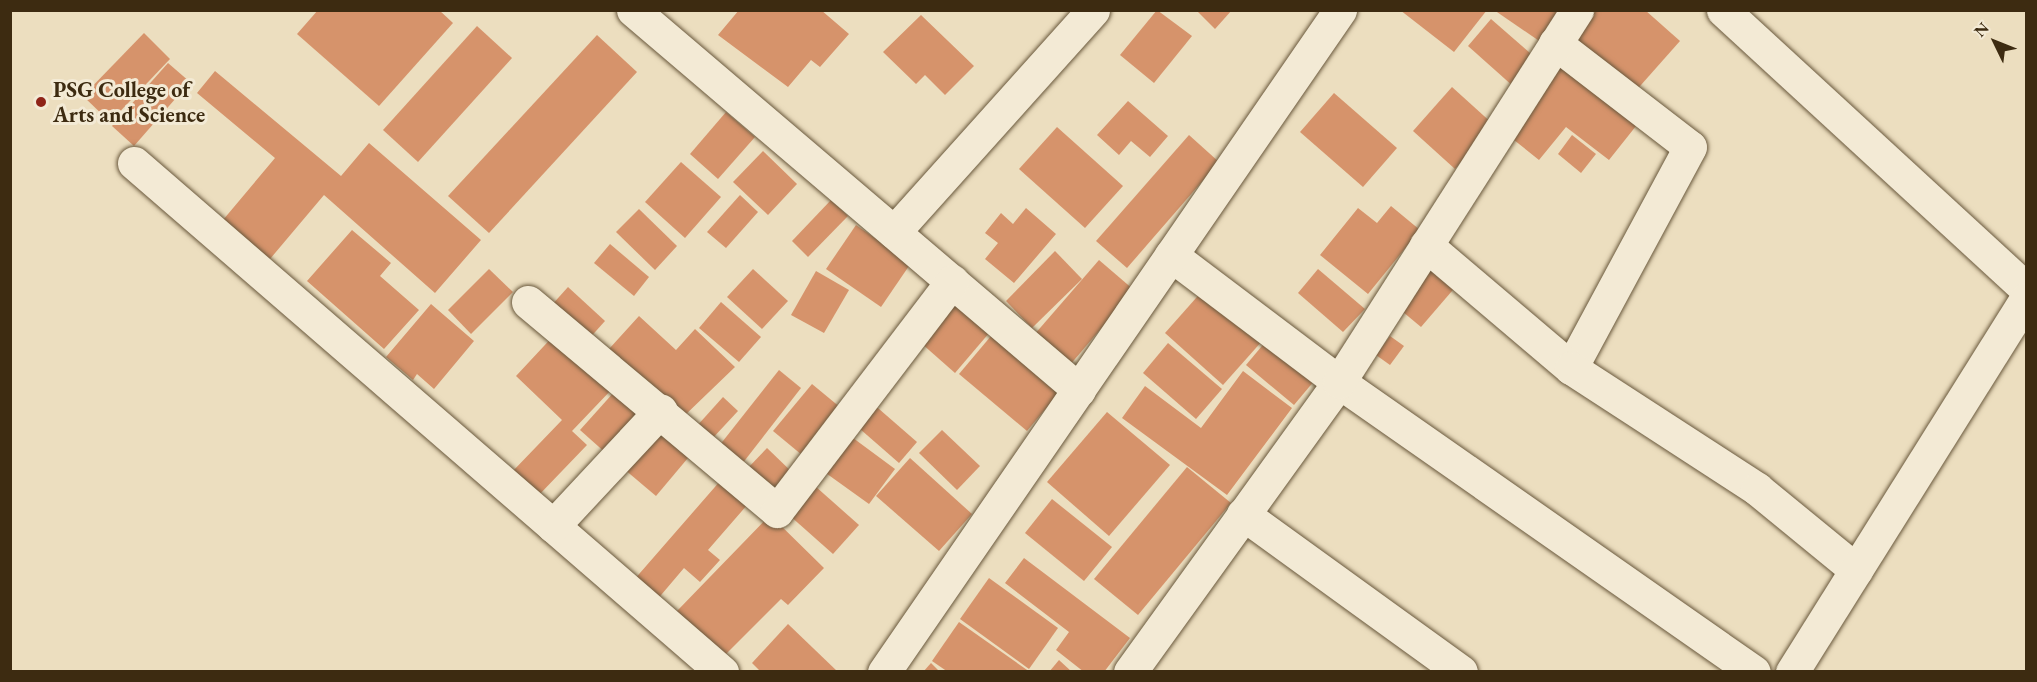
<!DOCTYPE html>
<html>
<head>
<meta charset="utf-8">
<style>
  body { margin:0 }
  #map { position:relative; width:2037px; height:682px; overflow:hidden; background:#ecdebf; font-family:"EB Garamond",serif }
  div>[style] { position:absolute }
  [style*='--x'] { left:calc(var(--x)*1px); top:calc(var(--y)*1px); width:calc(var(--w)*1px); rotate:calc(var(--a)*1deg) }
  .building>* { inset:0; background:#d6936b }
  .roads { filter:drop-shadow(0 0 2px #69583c) drop-shadow(0 0 2px #69583c) }
  .minor>* { height:33px; margin:-16.5px; padding:0 16.5px; transform-origin:16.5px; border-radius:16.5px; background:#f3ead5 }
  .dots>* { width:16px; height:16px; translate:-50% -50%; box-sizing:border-box; border:3px solid #f3ead5; border-radius:50% }
  span { translate:-50% -50%; white-space:nowrap; text-align:center; line-height:1.15; -webkit-text-stroke:6px #f3ead5; paint-order:stroke }
  .poi-label { font-size:22px; color:#3d2b11; font-weight:700 }
  .left { translate:0 -50%; text-align:left }
  .frame { position:absolute; inset:0; border:12px solid #3d2b11; pointer-events:none }
  .north { position:absolute; left:1965px; top:12px; width:60px; height:60px; -webkit-text-stroke:4px #f3ead5; paint-order:stroke; rotate:313deg; font-size:16px; font-weight:700; line-height:24px; text-align:center; color:#3d2b11 }
  .north::after { content:''; display:block; margin:auto; width:21px; height:27px; background:#3d2b11; clip-path:polygon(50% 0,100% 100%,50% 72%,0 100%) }
</style>
</head>
<body>
<div id="map">
  <div class="building">
    <div style="clip-path:polygon(318px 10px,439px 10px,453px 23px,379px 106px,297px 34px)"></div>
    <div style="clip-path:polygon(739px 10px,821px 10px,849px 34px,820px 67px,811px 60px,788px 87px,718px 35px)"></div>
    <div style="clip-path:polygon(1157px 10px,1192px 36px,1154px 83px,1120px 55px)"></div>
    <div style="clip-path:polygon(1196px 10px,1232px 10px,1215px 29px)"></div>
    <div style="clip-path:polygon(1400px 10px,1487px 10px,1454px 52px)"></div>
    <div style="clip-path:polygon(1494px 10px,1556px 10px,1564px 16px,1545px 45px)"></div>
    <div style="clip-path:polygon(1596px 10px,1645px 10px,1680px 41px,1633px 94px,1571px 39px)"></div>
    <div style="clip-path:polygon(921px 15px,974px 66px,945px 95px,925px 75px,916px 84px,883px 52px)"></div>
    <div style="clip-path:polygon(1491px 19px,1538px 60px,1514px 87px,1468px 46px)"></div>
    <div style="clip-path:polygon(477px 26px,512px 58px,418px 162px,383px 130px)"></div>
    <div style="clip-path:polygon(144px 33px,170px 59px,110px 122px,83px 96px)"></div>
    <div style="clip-path:polygon(597px 35px,637px 72px,489px 233px,448px 196px)"></div>
    <div style="clip-path:polygon(1561px 59px,1640px 121px,1609px 160px,1566px 127px,1539px 160px,1504px 132px)"></div>
    <div style="clip-path:polygon(168px 63px,190px 82px,134px 146px,112px 126px)"></div>
    <div style="clip-path:polygon(215px 71px,341px 176px,369px 143px,481px 240px,435px 293px,324px 195px,270px 259px,223px 220px,275px 158px,197px 93px)"></div>
    <div style="clip-path:polygon(1452px 87px,1494px 125px,1455px 169px,1413px 131px)"></div>
    <div style="clip-path:polygon(1334px 93px,1397px 148px,1363px 187px,1300px 132px)"></div>
    <div style="clip-path:polygon(1128px 101px,1168px 136px,1150px 157px,1131px 141px,1119px 155px,1097px 135px)"></div>
    <div style="clip-path:polygon(726px 112px,755px 137px,718px 179px,690px 154px)"></div>
    <div style="clip-path:polygon(1057px 127px,1123px 186px,1085px 228px,1019px 169px)"></div>
    <div style="clip-path:polygon(1189px 135px,1219px 162px,1127px 268px,1096px 241px)"></div>
    <div style="clip-path:polygon(1572px 135px,1596px 154px,1581px 173px,1558px 154px)"></div>
    <div style="clip-path:polygon(763px 151px,797px 184px,768px 215px,733px 182px)"></div>
    <div style="clip-path:polygon(681px 162px,721px 197px,685px 238px,645px 202px)"></div>
    <div style="clip-path:polygon(740px 195px,758px 212px,726px 248px,707px 232px)"></div>
    <div style="clip-path:polygon(831px 200px,848px 216px,808px 257px,792px 241px)"></div>
    <div style="clip-path:polygon(1391px 206px,1420px 230px,1368px 294px,1320px 255px,1358px 208px,1377px 223px)"></div>
    <div style="clip-path:polygon(1026px 208px,1056px 234px,1014px 283px,985px 259px,998px 243px,985px 233px,1001px 213px,1013px 224px)"></div>
    <div style="clip-path:polygon(639px 209px,677px 246px,655px 270px,616px 232px)"></div>
    <div style="clip-path:polygon(856px 225px,911px 263px,881px 307px,826px 269px)"></div>
    <div style="clip-path:polygon(352px 230px,391px 263px,380px 276px,419px 310px,384px 349px,307px 281px)"></div>
    <div style="clip-path:polygon(610px 244px,649px 277px,634px 296px,594px 263px)"></div>
    <div style="clip-path:polygon(1055px 251px,1082px 279px,1032px 328px,1006px 301px)"></div>
    <div style="clip-path:polygon(1099px 260px,1134px 290px,1069px 366px,1034px 335px)"></div>
    <div style="clip-path:polygon(1434px 263px,1458px 284px,1421px 327px,1397px 307px)"></div>
    <div style="clip-path:polygon(489px 269px,513px 292px,471px 334px,448px 310px)"></div>
    <div style="clip-path:polygon(753px 269px,788px 301px,762px 329px,727px 297px)"></div>
    <div style="clip-path:polygon(1318px 269px,1365px 309px,1343px 332px,1298px 293px)"></div>
    <div style="clip-path:polygon(816px 271px,849px 290px,824px 333px,791px 315px)"></div>
    <div style="clip-path:polygon(568px 287px,605px 321px,587px 341px,550px 307px)"></div>
    <div style="clip-path:polygon(1204px 289px,1263px 340px,1223px 385px,1165px 333px)"></div>
    <div style="clip-path:polygon(721px 302px,761px 337px,739px 362px,699px 328px)"></div>
    <div style="clip-path:polygon(957px 302px,990px 332px,955px 373px,921px 343px)"></div>
    <div style="clip-path:polygon(431px 304px,474px 341px,434px 389px,417px 374px,413px 380px,386px 357px)"></div>
    <div style="clip-path:polygon(639px 316px,676px 350px,695px 329px,735px 367px,682px 418px,609px 349px)"></div>
    <div style="clip-path:polygon(557px 332px,614px 387px,572px 431px,587px 445px,537px 497px,511px 473px,562px 420px,516px 376px)"></div>
    <div style="clip-path:polygon(991px 336px,1058px 394px,1027px 431px,959px 374px)"></div>
    <div style="clip-path:polygon(1390px 336px,1404px 346px,1390px 365px,1376px 355px)"></div>
    <div style="clip-path:polygon(1267px 340px,1315px 380px,1294px 405px,1246px 365px)"></div>
    <div style="clip-path:polygon(1168px 343px,1222px 389px,1196px 419px,1143px 373px)"></div>
    <div style="clip-path:polygon(779px 370px,801px 388px,742px 464px,719px 446px)"></div>
    <div style="clip-path:polygon(1243px 371px,1292px 408px,1227px 495px,1122px 418px,1145px 386px,1201px 428px)"></div>
    <div style="clip-path:polygon(812px 384px,841px 408px,802px 455px,773px 431px)"></div>
    <div style="clip-path:polygon(615px 391px,643px 415px,608px 455px,580px 430px)"></div>
    <div style="clip-path:polygon(723px 397px,738px 411px,711px 440px,696px 427px)"></div>
    <div style="clip-path:polygon(871px 402px,917px 442px,899px 463px,852px 422px)"></div>
    <div style="clip-path:polygon(1107px 412px,1170px 465px,1109px 536px,1047px 482px)"></div>
    <div style="clip-path:polygon(662px 424px,693px 452px,656px 496px,624px 469px)"></div>
    <div style="clip-path:polygon(942px 430px,980px 466px,957px 490px,919px 453px)"></div>
    <div style="clip-path:polygon(849px 435px,895px 469px,869px 504px,823px 471px)"></div>
    <div style="clip-path:polygon(767px 448px,795px 475px,773px 499px,745px 471px)"></div>
    <div style="clip-path:polygon(910px 458px,972px 514px,939px 551px,876px 496px)"></div>
    <div style="clip-path:polygon(1187px 467px,1231px 503px,1138px 615px,1094px 579px)"></div>
    <div style="clip-path:polygon(721px 480px,748px 504px,708px 550px,720px 560px,700px 582px,684px 568px,656px 601px,633px 581px)"></div>
    <div style="clip-path:polygon(815px 486px,859px 525px,833px 554px,789px 515px)"></div>
    <div style="clip-path:polygon(1052px 499px,1112px 547px,1084px 581px,1025px 533px)"></div>
    <div style="clip-path:polygon(770px 515px,824px 568px,788px 605px,781px 599px,723px 657px,677px 611px)"></div>
    <div style="clip-path:polygon(1024px 558px,1130px 638px,1104px 672px,1084px 672px,1056px 650px,1069px 632px,1005px 583px)"></div>
    <div style="clip-path:polygon(989px 578px,1058px 628px,1029px 669px,960px 619px)"></div>
    <div style="clip-path:polygon(959px 622px,1030px 672px,948px 672px,932px 661px)"></div>
    <div style="clip-path:polygon(788px 624px,838px 672px,761px 672px,752px 663px)"></div>
    <div style="clip-path:polygon(1059px 660px,1072px 672px,1049px 672px)"></div>
    <div style="clip-path:polygon(931px 663px,940px 672px,923px 672px)"></div>
  </div>
  <div class="roads">
    <div class="minor">
      <div style="--x:633;--y:10;--w:586;--a:40.43"></div>
      <div style="--x:1723;--y:10;--w:412;--a:42.6"></div>
      <div style="--x:1555;--y:43;--w:170;--a:37.6"></div>
      <div style="--x:1690;--y:147;--w:251;--a:118.3"></div>
      <div style="--x:134;--y:163;--w:778;--a:40.88"></div>
      <div style="--x:894;--y:232;--w:298;--a:-48.1"></div>
      <div style="--x:1426;--y:245;--w:190;--a:40.3"></div>
      <div style="--x:1571;--y:368;--w:222;--a:33"></div>
      <div style="--x:1757;--y:489;--w:128;--a:39.3"></div>
      <div style="--x:1171;--y:255;--w:211;--a:37.1"></div>
      <div style="--x:1339;--y:382;--w:506;--a:34.95"></div>
      <div style="--x:528;--y:302;--w:325;--a:40"></div>
      <div style="--x:777;--y:511;--w:289;--a:-52.7"></div>
      <div style="--x:1243;--y:514;--w:269;--a:35.9"></div>
      <div style="--x:553;--y:526;--w:158;--a:-47"></div>
      <div style="--x:884;--y:672;--w:804;--a:-55.44"></div>
      <div style="--x:1130;--y:672;--w:357;--a:-54.2"></div>
      <div style="--x:1339;--y:382;--w:442;--a:-57.4"></div>
      <div style="--x:1792;--y:672;--w:440;--a:-57.9"></div>
    </div>
  </div>
  <div class="dots">
    <div style="left:41px;top:102px;background:#8f2418"></div>
  </div>
  <div class="poi-label">
    <span class="left" style="left:53px;top:102px">PSG College of<br>Arts and Science</span>
  </div>
  <div class="frame"></div>
  <div class="north">N</div>
</div>
</body>
</html>
